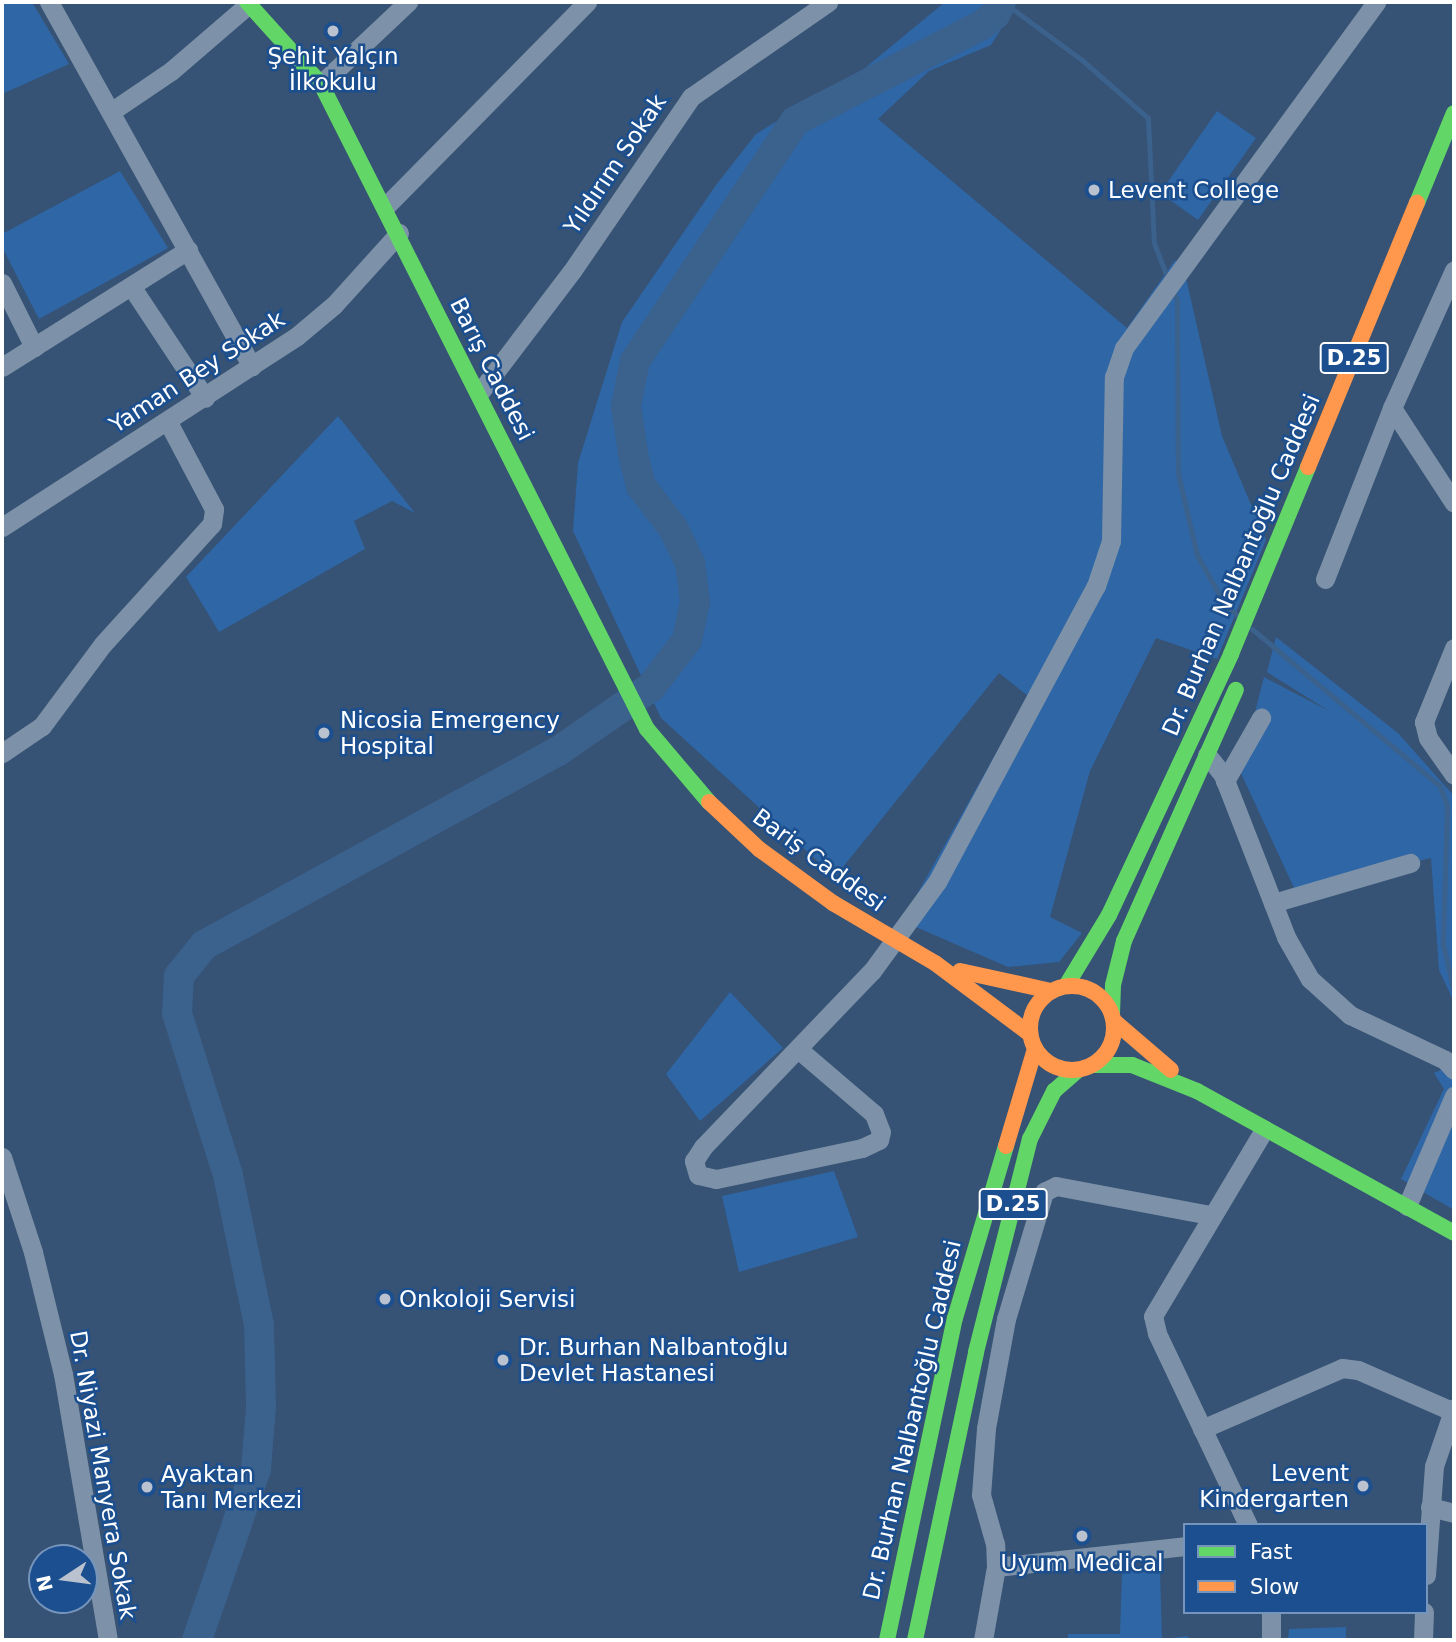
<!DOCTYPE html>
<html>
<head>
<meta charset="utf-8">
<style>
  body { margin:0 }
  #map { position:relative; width:1456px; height:1642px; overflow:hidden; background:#365274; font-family:"DejaVu Sans",sans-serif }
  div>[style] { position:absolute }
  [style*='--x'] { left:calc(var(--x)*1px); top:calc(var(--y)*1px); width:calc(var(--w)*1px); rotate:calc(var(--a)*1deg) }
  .green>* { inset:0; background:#2f66a5 }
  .stream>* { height:5px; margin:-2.5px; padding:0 2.5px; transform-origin:2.5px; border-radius:2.5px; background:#3b618d }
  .river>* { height:30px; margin:-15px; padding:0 15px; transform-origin:15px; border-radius:15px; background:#3b618d }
  .street>* { height:19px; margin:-9.5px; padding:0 9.5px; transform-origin:9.5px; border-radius:9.5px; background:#7d92a8 }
  .fast>* { height:16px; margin:-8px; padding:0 8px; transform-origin:8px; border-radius:8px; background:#63d668 }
  .slow>* { height:16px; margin:-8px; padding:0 8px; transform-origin:8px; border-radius:8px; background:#ff974d }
  .slow>.ring { margin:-8px; padding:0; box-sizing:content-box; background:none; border:16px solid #ff974d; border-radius:50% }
  .dots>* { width:19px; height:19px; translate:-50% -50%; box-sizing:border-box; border:4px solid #1b4f8f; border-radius:50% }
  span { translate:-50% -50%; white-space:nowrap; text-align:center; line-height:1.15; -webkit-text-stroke:5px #1b4f8f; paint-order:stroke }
  .shield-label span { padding:2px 5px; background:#1b4f8f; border:2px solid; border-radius:5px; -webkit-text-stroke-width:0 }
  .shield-label { font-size:21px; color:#fff; font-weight:700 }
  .poi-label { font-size:23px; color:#fff }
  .left { translate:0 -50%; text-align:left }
  .right { translate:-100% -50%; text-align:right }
  .street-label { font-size:23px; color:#fff }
  .frame { position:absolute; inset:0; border:4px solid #fff; pointer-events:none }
  .legend { position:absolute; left:1183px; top:1523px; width:245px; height:91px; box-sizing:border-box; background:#1b4f8f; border:2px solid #7695bc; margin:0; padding:9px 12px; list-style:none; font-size:21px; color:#fff }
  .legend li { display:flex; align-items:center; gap:14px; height:35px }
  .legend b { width:35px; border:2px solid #7695bc }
  .north { position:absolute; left:28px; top:1544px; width:70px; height:70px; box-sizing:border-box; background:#1b4f8f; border:2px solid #7695bc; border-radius:50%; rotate:257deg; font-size:19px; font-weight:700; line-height:28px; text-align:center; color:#fff }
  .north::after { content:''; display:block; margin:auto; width:24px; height:32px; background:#b9c2ce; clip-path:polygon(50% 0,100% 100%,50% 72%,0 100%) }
</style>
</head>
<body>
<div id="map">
  <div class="green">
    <div style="clip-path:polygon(2px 2px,32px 2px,69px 64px,2px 94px)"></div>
    <div style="clip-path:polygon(945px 2px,1008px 2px,1006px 21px,991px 45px,929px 71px,878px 119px,1127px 328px,1175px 260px,1186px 278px,1222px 436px,1266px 540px,1217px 659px,1156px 638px,1090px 771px,1050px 917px,1082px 933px,1059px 962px,1008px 967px,902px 921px,1028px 696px,999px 673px,835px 877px,661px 718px,573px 531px,578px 463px,622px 322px,716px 185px,756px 134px,865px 68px)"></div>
    <div style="clip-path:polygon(1217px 111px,1256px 138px,1198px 220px,1160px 193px)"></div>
    <div style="clip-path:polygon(120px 171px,168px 248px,39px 319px,2px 247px,2px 234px)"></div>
    <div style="clip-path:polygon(338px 416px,415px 513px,392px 501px,354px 521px,365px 549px,219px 632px,186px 577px)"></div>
    <div style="clip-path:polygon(1276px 637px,1398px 733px,1454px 796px,1454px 1002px,1439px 970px,1431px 858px,1295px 890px,1240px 771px,1264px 677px,1329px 711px,1267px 672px)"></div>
    <div style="clip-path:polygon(730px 992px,783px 1048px,700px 1121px,666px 1074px)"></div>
    <div style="clip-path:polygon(1454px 1064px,1454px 1210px,1401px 1179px,1444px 1089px,1434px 1073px)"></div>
    <div style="clip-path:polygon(834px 1171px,858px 1237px,739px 1272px,722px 1196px)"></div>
    <div style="clip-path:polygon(1160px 1570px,1162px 1639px,1188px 1636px,1188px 1640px,1068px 1640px,1068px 1634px,1120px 1634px,1122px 1571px)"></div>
    <div style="clip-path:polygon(1346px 1627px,1346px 1640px,1288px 1640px,1289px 1629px)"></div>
  </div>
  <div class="stream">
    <div style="--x:1003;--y:2;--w:98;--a:36.3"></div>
    <div style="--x:1082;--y:60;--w:88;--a:41.3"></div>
    <div style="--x:1148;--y:118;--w:125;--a:87.3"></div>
    <div style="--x:1154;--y:243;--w:39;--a:69"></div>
    <div style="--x:1173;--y:291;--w:10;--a:66"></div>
    <div style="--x:1177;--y:300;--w:174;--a:89.7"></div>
    <div style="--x:1178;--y:474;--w:83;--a:76.8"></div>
    <div style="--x:1197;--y:555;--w:57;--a:60.8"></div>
    <div style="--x:1225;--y:605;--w:16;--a:40"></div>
    <div style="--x:1252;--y:629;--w:245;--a:39.9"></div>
    <div style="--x:1440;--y:786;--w:21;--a:71"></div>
    <div style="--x:1447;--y:806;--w:138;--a:91.7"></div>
    <div style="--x:1443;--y:944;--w:50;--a:77.3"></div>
  </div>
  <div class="river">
    <div style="--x:197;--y:1640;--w:181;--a:-71"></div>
    <div style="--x:256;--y:1469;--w:62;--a:-85.4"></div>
    <div style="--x:261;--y:1407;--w:82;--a:-91.4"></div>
    <div style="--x:259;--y:1325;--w:153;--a:-101.7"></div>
    <div style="--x:228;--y:1175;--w:170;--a:-107.5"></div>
    <div style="--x:177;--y:1013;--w:37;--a:-87"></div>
    <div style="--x:179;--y:976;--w:40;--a:-51"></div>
    <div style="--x:204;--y:945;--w:402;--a:-28.7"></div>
    <div style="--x:557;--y:752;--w:114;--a:-34.7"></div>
    <div style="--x:651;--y:687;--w:59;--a:-52.5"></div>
    <div style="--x:687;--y:640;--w:39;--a:-78"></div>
    <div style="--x:695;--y:602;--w:39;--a:-97"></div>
    <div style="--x:690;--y:563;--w:39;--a:-116"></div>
    <div style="--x:673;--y:528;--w:53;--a:-127.3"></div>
    <div style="--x:641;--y:486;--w:34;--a:-104"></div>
    <div style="--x:633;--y:453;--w:48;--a:-98.5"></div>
    <div style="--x:626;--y:406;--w:46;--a:-78.7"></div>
    <div style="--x:635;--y:361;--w:288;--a:-56.3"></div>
    <div style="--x:795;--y:121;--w:210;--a:-27.2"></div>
    <div style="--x:982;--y:25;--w:16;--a:-38"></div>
    <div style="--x:995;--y:15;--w:14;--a:-65"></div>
  </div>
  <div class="street">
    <div style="--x:49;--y:2;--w:417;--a:60.9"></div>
    <div style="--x:321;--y:84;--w:120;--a:-43.3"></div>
    <div style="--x:112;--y:111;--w:71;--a:-34.1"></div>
    <div style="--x:171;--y:71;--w:103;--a:-40.7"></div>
    <div style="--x:385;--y:207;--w:288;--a:-45.4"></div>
    <div style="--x:2;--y:283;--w:72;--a:63.4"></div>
    <div style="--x:131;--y:286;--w:134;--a:56.5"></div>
    <div style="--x:2;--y:367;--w:220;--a:-32.2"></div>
    <div style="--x:480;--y:392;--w:152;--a:-52.8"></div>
    <div style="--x:572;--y:271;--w:211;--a:-55.6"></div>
    <div style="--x:691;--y:97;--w:167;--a:-34.7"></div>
    <div style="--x:1392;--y:408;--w:113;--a:56.9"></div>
    <div style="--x:2;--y:527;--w:351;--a:-32.9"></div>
    <div style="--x:297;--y:336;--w:48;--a:-40"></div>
    <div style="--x:334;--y:305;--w:97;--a:-47.9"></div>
    <div style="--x:1325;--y:579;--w:184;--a:-68.6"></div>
    <div style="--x:1392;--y:408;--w:151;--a:-65.8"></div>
    <div style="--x:1454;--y:648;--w:80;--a:112.1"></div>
    <div style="--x:1424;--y:722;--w:16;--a:76"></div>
    <div style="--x:1428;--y:738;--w:45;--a:54.9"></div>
    <div style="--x:2;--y:753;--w:48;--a:-34"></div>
    <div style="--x:42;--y:726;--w:102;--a:-53.4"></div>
    <div style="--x:103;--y:644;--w:162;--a:-47.8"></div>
    <div style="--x:212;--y:524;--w:15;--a:-82"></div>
    <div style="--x:214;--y:509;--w:98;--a:-117.9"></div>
    <div style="--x:1207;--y:755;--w:26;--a:51"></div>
    <div style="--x:1223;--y:775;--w:174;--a:68.7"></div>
    <div style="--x:1286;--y:937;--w:48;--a:60.3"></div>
    <div style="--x:1310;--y:979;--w:54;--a:42"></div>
    <div style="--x:1350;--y:1015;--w:105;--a:25.3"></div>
    <div style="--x:1445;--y:1060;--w:13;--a:48"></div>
    <div style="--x:1225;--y:781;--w:73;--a:-60.3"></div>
    <div style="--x:1273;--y:903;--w:143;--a:-16.3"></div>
    <div style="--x:798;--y:1049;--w:100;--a:40.5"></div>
    <div style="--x:874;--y:1114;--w:19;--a:69"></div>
    <div style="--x:881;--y:1132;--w:8;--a:104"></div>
    <div style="--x:879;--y:1140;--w:19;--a:155"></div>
    <div style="--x:862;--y:1148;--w:149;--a:168"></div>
    <div style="--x:716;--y:1179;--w:18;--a:-167"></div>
    <div style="--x:698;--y:1175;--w:15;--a:-106"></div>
    <div style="--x:694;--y:1161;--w:17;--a:-57"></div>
    <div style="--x:703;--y:1147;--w:244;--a:-46.2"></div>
    <div style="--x:872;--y:971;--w:110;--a:-53.9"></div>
    <div style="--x:937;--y:882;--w:336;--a:-61.8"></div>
    <div style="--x:1096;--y:586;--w:47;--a:-71.6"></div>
    <div style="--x:1111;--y:541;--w:164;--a:-89"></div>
    <div style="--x:1114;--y:377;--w:31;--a:-71"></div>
    <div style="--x:1124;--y:348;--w:428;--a:-53.9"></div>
    <div style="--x:2;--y:1157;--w:100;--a:71.9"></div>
    <div style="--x:33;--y:1252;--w:126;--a:76.2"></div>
    <div style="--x:63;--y:1374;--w:270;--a:80.4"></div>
    <div style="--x:1407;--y:1206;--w:120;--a:-66.9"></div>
    <div style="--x:1202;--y:1429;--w:153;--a:-23.5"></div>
    <div style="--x:1342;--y:1368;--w:16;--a:7"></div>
    <div style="--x:1358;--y:1370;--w:103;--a:23.6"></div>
    <div style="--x:1430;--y:1507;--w:25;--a:14"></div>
    <div style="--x:1248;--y:1525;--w:212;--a:-115.4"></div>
    <div style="--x:1157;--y:1333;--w:17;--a:-103"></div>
    <div style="--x:1153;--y:1316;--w:217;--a:-59.2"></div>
    <div style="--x:996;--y:1567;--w:190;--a:-6.3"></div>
    <div style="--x:1426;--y:1575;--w:109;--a:-85.8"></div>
    <div style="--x:1434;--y:1466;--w:61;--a:-71"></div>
    <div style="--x:1271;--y:1612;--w:28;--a:90"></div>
    <div style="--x:983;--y:1640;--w:74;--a:-79.9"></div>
    <div style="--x:996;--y:1567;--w:23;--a:-92"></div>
    <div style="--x:995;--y:1544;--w:51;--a:-105.9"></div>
    <div style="--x:981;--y:1495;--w:67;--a:-85.7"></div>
    <div style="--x:986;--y:1428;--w:111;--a:-79.6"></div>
    <div style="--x:1006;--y:1319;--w:133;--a:-73.3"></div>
    <div style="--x:1044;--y:1192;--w:13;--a:-27"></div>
    <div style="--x:1056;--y:1186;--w:157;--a:10.7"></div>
    <div style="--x:1423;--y:1640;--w:28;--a:-88"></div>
  </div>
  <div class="fast">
    <div style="--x:247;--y:2;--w:110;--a:47.9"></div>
    <div style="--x:321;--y:84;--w:723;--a:63.19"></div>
    <div style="--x:647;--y:729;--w:96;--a:49.7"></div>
    <div style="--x:1417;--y:203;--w:97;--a:-67.7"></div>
    <div style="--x:1066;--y:986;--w:83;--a:-58.8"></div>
    <div style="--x:1109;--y:915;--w:288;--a:-64.9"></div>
    <div style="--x:1231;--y:654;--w:202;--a:-67.6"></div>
    <div style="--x:1112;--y:1014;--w:29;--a:-88"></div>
    <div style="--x:1113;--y:985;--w:45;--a:-76"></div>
    <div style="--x:1124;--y:941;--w:275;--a:-66"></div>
    <div style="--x:1093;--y:1065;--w:39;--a:0"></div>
    <div style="--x:1132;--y:1065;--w:70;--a:21.8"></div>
    <div style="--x:1197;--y:1091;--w:294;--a:28.9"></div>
    <div style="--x:887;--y:1640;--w:329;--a:-78.1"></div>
    <div style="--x:955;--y:1318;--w:179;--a:-73.5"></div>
    <div style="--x:915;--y:1640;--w:294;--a:-78"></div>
    <div style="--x:976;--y:1352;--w:220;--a:-75.8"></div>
    <div style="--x:1030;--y:1139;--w:54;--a:-63.4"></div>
    <div style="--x:1054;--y:1091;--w:30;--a:-41"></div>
  </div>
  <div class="slow">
    <div style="--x:1308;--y:467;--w:286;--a:-67.6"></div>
    <div style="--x:709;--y:802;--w:69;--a:43.2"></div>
    <div style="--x:759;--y:849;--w:92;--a:36.1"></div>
    <div style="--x:833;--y:903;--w:118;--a:30.5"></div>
    <div style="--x:935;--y:963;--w:119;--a:36.8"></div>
    <div style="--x:960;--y:971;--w:93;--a:12.4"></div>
    <div class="ring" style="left:1030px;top:986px;width:68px;height:68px"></div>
    <div style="--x:1114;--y:1021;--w:75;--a:40.7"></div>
    <div style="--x:1006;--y:1146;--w:101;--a:-73.4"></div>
  </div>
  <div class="dots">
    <div style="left:333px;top:31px;background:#b9c2ce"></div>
    <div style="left:1094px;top:190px;background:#b9c2ce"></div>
    <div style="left:324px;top:733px;background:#b9c2ce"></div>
    <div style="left:385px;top:1299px;background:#b9c2ce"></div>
    <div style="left:503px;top:1360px;background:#b9c2ce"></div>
    <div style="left:1363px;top:1486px;background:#b9c2ce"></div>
    <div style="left:147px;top:1487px;background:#b9c2ce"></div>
    <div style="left:1082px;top:1536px;background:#b9c2ce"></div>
  </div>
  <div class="shield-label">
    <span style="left:1354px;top:358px">D.25</span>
    <span style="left:1013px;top:1204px">D.25</span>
  </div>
  <div class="poi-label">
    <span style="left:333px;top:69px">Şehit Yalçın<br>İlkokulu</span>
    <span class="left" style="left:1108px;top:190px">Levent College</span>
    <span class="left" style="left:340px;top:733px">Nicosia Emergency<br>Hospital</span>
    <span class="left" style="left:399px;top:1299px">Onkoloji Servisi</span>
    <span class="left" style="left:519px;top:1360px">Dr. Burhan Nalbantoğlu<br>Devlet Hastanesi</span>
    <span class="right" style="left:1349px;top:1486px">Levent<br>Kindergarten</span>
    <span class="left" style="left:161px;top:1487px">Ayaktan<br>Tanı Merkezi</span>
    <span style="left:1082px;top:1563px">Uyum Medical</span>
  </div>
  <div class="street-label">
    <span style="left:615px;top:164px;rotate:-56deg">Yıldırım Sokak</span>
    <span style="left:492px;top:369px;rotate:63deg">Barış Caddesi</span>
    <span style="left:197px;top:372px;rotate:-33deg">Yaman Bey Sokak</span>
    <span style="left:1241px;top:565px;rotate:-67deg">Dr. Burhan Nalbantoğlu Caddesi</span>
    <span style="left:819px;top:860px;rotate:36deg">Bariş Caddesi</span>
    <span style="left:912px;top:1420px;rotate:-77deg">Dr. Burhan Nalbantoğlu Caddesi</span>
    <span style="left:103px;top:1475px;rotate:80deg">Dr. Niyazi Manyera Sokak</span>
  </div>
  <div class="frame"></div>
  <ul class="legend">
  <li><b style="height:9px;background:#63d668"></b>Fast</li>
  <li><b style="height:9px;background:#ff974d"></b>Slow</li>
  </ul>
  <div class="north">N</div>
</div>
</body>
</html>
